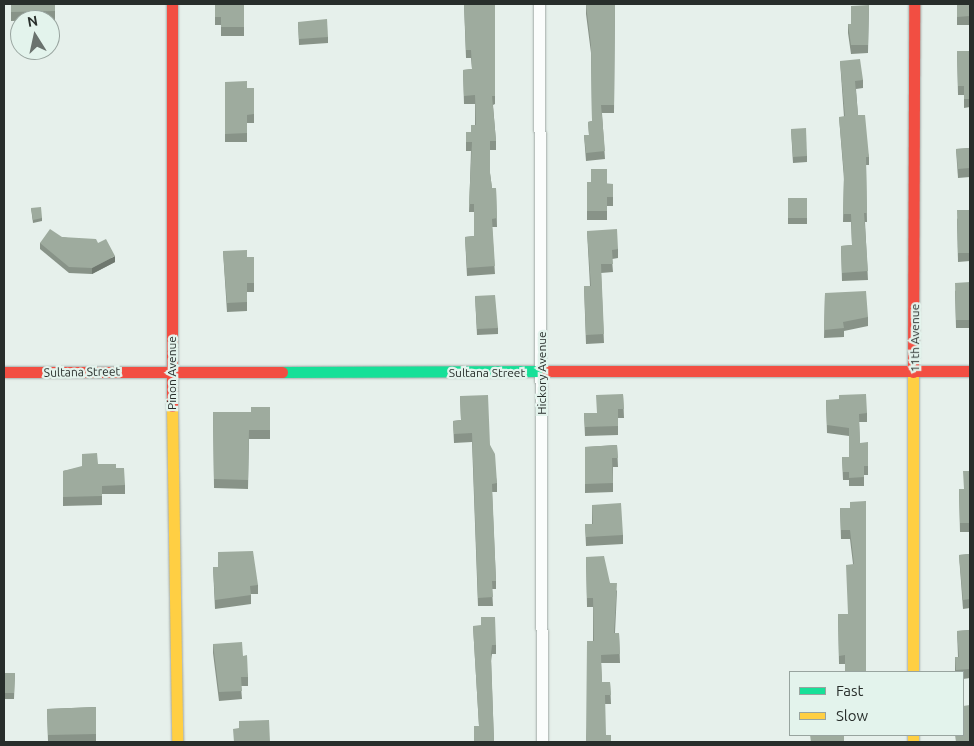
<!DOCTYPE html>
<html>
<head>
<meta charset="utf-8">
<style>
  body { margin:0 }
  #map { position:relative; width:974px; height:746px; overflow:hidden; background:#e6f0eb; font-family:Ubuntu,sans-serif }
  div>[style] { position:absolute }
  [style*='--x'] { left:calc(var(--x)*1px); top:calc(var(--y)*1px); width:calc(var(--w)*1px); rotate:calc(var(--a)*1deg) }
  .roads { filter:drop-shadow(0 0 1px #a1a8a5) drop-shadow(0 0 1px #a1a8a5) }
  .street>* { height:11px; margin:-5.5px; padding:0 5.5px; transform-origin:5.5px; border-radius:5.5px; background:#fbfdfc }
  .fast>* { height:11px; margin:-5.5px; padding:0 5.5px; transform-origin:5.5px; border-radius:5.5px; background:#16e098 }
  .slow>* { height:11px; margin:-5.5px; padding:0 5.5px; transform-origin:5.5px; border-radius:5.5px; background:#ffcf43 }
  .jam>* { height:11px; margin:-5.5px; padding:0 5.5px; transform-origin:5.5px; border-radius:5.5px; background:#f24e42 }
  .wall>* { inset:0; background:#889388 }
  .shaded-wall>* { inset:0; background:#6f786f }
  .building>* { inset:0; background:#9eab9e }
  span { translate:-50% -50%; white-space:nowrap; text-align:center; line-height:1.15; -webkit-text-stroke:4.5px #e3f3ec; paint-order:stroke }
  .street-label { font-size:12px; color:#282e2b }
  .frame { position:absolute; inset:0; border:5px solid #282e2b; pointer-events:none }
  .legend { position:absolute; left:789px; top:671px; width:175px; height:65px; box-sizing:border-box; background:#e3f3ec; border:1px solid #98a49f; margin:0; padding:6px 9px; list-style:none; font-size:15px; color:#282e2b }
  .legend li { display:flex; align-items:center; gap:10px; height:25px }
  .legend b { width:25px; border:1px solid #98a49f }
  .north { position:absolute; left:10px; top:10px; width:50px; height:50px; box-sizing:border-box; background:#e3f3ec; border:1px solid #98a49f; border-radius:50%; rotate:350deg; font-size:14px; font-weight:700; line-height:20px; text-align:center; color:#282e2b }
  .north::after { content:''; display:block; margin:auto; width:18px; height:22px; background:#6a726e; clip-path:polygon(50% 0,100% 100%,50% 72%,0 100%) }
</style>
</head>
<body>
<div id="map">
  <div class="roads">
    <div class="street">
      <div style="--x:539;--y:4;--w:738;--a:89.77"></div>
    </div>
    <div class="fast">
      <div style="--x:282;--y:372;--w:265;--a:-0.2"></div>
    </div>
    <div class="slow">
      <div style="--x:172;--y:406;--w:336;--a:89.1"></div>
      <div style="--x:913;--y:672;--w:300;--a:-90"></div>
      <div style="--x:913;--y:735;--w:7;--a:90"></div>
    </div>
    <div class="jam">
      <div style="--x:547;--y:371;--w:423;--a:0"></div>
      <div style="--x:4;--y:372;--w:278;--a:0"></div>
      <div style="--x:913;--y:372;--w:368;--a:-89.8"></div>
      <div style="--x:172;--y:406;--w:402;--a:-90"></div>
    </div>
  </div>
  <div class="wall">
    <div style="clip-path:polygon(11px 4px,55px 4px,55px 20px,11px 21px)"></div>
    <div style="clip-path:polygon(215px 4px,244px 4px,244px 36px,221px 36px,221px 25px,215px 25px)"></div>
    <div style="clip-path:polygon(464px 4px,495px 4px,495px 104px,493px 105px,496px 141px,496px 150px,490px 150px,490px 173px,492px 188px,496px 188px,497px 227px,492px 227px,495px 274px,467px 276px,465px 237px,474px 236px,474px 212px,469px 212px,471px 151px,466px 151px,466px 132px,471px 132px,475px 125px,475px 104px,464px 104px,463px 70px,472px 69px,471px 58px,466px 58px)"></div>
    <div style="clip-path:polygon(957px 4px,970px 4px,970px 25px,957px 25px)"></div>
    <div style="clip-path:polygon(586px 5px,615px 5px,614px 113px,602px 113px,605px 159px,586px 161px,584px 135px,589px 135px,588px 122px,592px 121px,591px 53px,586px 14px)"></div>
    <div style="clip-path:polygon(869px 5px,868px 53px,851px 54px,848px 33px,848px 24px,851px 24px)"></div>
    <div style="clip-path:polygon(298px 22px,328px 37px,328px 43px,299px 45px)"></div>
    <div style="clip-path:polygon(957px 51px,970px 51px,970px 107px,964px 108px,964px 95px,958px 95px)"></div>
    <div style="clip-path:polygon(840px 61px,863px 80px,863px 88px,856px 89px,858px 115px,869px 157px,869px 165px,866px 165px,867px 222px,865px 222px,868px 280px,842px 281px,841px 246px,852px 245px,851px 222px,843px 222px,844px 179px,839px 117px,844px 117px)"></div>
    <div style="clip-path:polygon(225px 82px,247px 88px,254px 88px,254px 123px,247px 123px,247px 142px,225px 142px)"></div>
    <div style="clip-path:polygon(791px 129px,807px 156px,807px 162px,793px 163px)"></div>
    <div style="clip-path:polygon(970px 148px,970px 177px,958px 178px,956px 149px)"></div>
    <div style="clip-path:polygon(587px 182px,613px 184px,613px 206px,607px 206px,607px 220px,587px 220px)"></div>
    <div style="clip-path:polygon(788px 198px,807px 198px,807px 224px,788px 224px)"></div>
    <div style="clip-path:polygon(31px 208px,42px 218px,42px 221px,33px 223px)"></div>
    <div style="clip-path:polygon(970px 210px,970px 261px,958px 262px,957px 219px)"></div>
    <div style="clip-path:polygon(587px 231px,618px 249px,618px 258px,612px 259px,613px 272px,601px 273px,604px 343px,586px 344px,584px 286px,590px 286px)"></div>
    <div style="clip-path:polygon(62px 237px,98px 243px,115px 262px,92px 274px,69px 273px,40px 249px,40px 243px)"></div>
    <div style="clip-path:polygon(223px 251px,247px 257px,254px 257px,254px 292px,247px 292px,247px 311px,227px 312px)"></div>
    <div style="clip-path:polygon(970px 282px,970px 321px,969px 322px,969px 328px,956px 328px,955px 291px)"></div>
    <div style="clip-path:polygon(825px 293px,868px 317px,868px 326px,844px 331px,844px 337px,824px 338px)"></div>
    <div style="clip-path:polygon(475px 296px,498px 328px,498px 334px,477px 335px)"></div>
    <div style="clip-path:polygon(623px 394px,624px 418px,618px 418px,618px 435px,585px 436px,584px 413px,597px 413px)"></div>
    <div style="clip-path:polygon(460px 396px,490px 445px,497px 483px,497px 492px,492px 492px,496px 581px,496px 589px,492px 589px,493px 606px,478px 606px,472px 442px,454px 443px,453px 421px,461px 420px)"></div>
    <div style="clip-path:polygon(826px 400px,867px 413px,867px 422px,859px 422px,860px 443px,868px 466px,868px 475px,864px 475px,864px 486px,849px 486px,849px 480px,843px 480px,842px 457px,849px 457px,849px 436px,827px 433px)"></div>
    <div style="clip-path:polygon(270px 407px,270px 439px,249px 439px,248px 489px,214px 488px,213px 412px,251px 412px)"></div>
    <div style="clip-path:polygon(617px 445px,618px 467px,613px 467px,613px 492px,585px 493px,585px 447px)"></div>
    <div style="clip-path:polygon(98px 464px,116px 468px,125px 485px,125px 494px,102px 494px,102px 505px,63px 506px,63px 471px)"></div>
    <div style="clip-path:polygon(970px 471px,970px 532px,960px 532px,959px 489px,964px 489px)"></div>
    <div style="clip-path:polygon(866px 501px,845px 664px,839px 664px,838px 614px,848px 614px,853px 564px,850px 539px,841px 539px,840px 508px,850px 508px)"></div>
    <div style="clip-path:polygon(592px 505px,623px 535px,623px 544px,586px 546px,585px 524px,592px 524px)"></div>
    <div style="clip-path:polygon(218px 552px,258px 585px,258px 594px,251px 594px,251px 604px,215px 609px,213px 567px,218px 567px)"></div>
    <div style="clip-path:polygon(970px 554px,970px 608px,963px 609px,959px 555px)"></div>
    <div style="clip-path:polygon(586px 557px,610px 583px,617px 591px,615px 633px,619px 633px,620px 663px,601px 663px,602px 682px,610px 682px,611px 704px,605px 704px,586px 742px,593px 641px,593px 607px,587px 607px)"></div>
    <div style="clip-path:polygon(473px 626px,496px 645px,496px 654px,492px 654px,491px 661px,494px 742px,479px 726px)"></div>
    <div style="clip-path:polygon(970px 630px,970px 678px,963px 679px,963px 672px,955px 672px,955px 657px,958px 657px,957px 631px)"></div>
    <div style="clip-path:polygon(4px 634px,4px 673px,15px 673px,14px 699px,4px 699px)"></div>
    <div style="clip-path:polygon(213px 644px,243px 656px,248px 677px,248px 686px,241px 686px,242px 699px,219px 701px,213px 653px)"></div>
    <div style="clip-path:polygon(96px 707px,96px 742px,48px 742px,47px 709px)"></div>
  </div>
  <div class="shaded-wall">
    <div style="clip-path:polygon(115px 256px,115px 262px,92px 274px,92px 268px)"></div>
  </div>
  <div class="building">
    <div style="clip-path:polygon(11px 4px,55px 4px,55px 11px,11px 12px)"></div>
    <div style="clip-path:polygon(215px 4px,244px 4px,244px 27px,221px 27px,221px 17px,215px 17px)"></div>
    <div style="clip-path:polygon(464px 4px,495px 4px,495px 96px,492px 96px,496px 141px,490px 141px,490px 173px,492px 188px,496px 188px,497px 218px,492px 219px,495px 266px,467px 268px,465px 237px,474px 236px,474px 204px,469px 204px,472px 142px,466px 142px,466px 132px,471px 132px,471px 125px,476px 125px,475px 95px,464px 96px,463px 70px,472px 69px,471px 50px,466px 50px)"></div>
    <div style="clip-path:polygon(957px 4px,970px 4px,970px 16px,957px 17px)"></div>
    <div style="clip-path:polygon(586px 5px,615px 5px,614px 105px,601px 105px,605px 151px,586px 153px,584px 135px,589px 135px,588px 122px,592px 121px,591px 45px)"></div>
    <div style="clip-path:polygon(869px 5px,868px 45px,851px 45px,848px 24px,851px 24px,851px 6px)"></div>
    <div style="clip-path:polygon(327px 19px,328px 37px,299px 39px,298px 22px)"></div>
    <div style="clip-path:polygon(957px 51px,970px 51px,970px 99px,964px 99px,964px 86px,958px 86px)"></div>
    <div style="clip-path:polygon(860px 59px,863px 80px,855px 81px,858px 115px,865px 115px,869px 157px,866px 157px,867px 213px,864px 213px,868px 271px,842px 273px,841px 246px,852px 245px,851px 214px,843px 214px,844px 173px,839px 117px,845px 116px,840px 61px)"></div>
    <div style="clip-path:polygon(247px 81px,247px 88px,254px 88px,254px 114px,247px 115px,247px 133px,225px 134px,225px 82px)"></div>
    <div style="clip-path:polygon(806px 128px,807px 156px,793px 157px,791px 129px)"></div>
    <div style="clip-path:polygon(970px 148px,970px 168px,958px 169px,956px 149px)"></div>
    <div style="clip-path:polygon(591px 169px,607px 169px,607px 184px,613px 184px,613px 197px,607px 197px,607px 211px,587px 211px,587px 182px,591px 182px)"></div>
    <div style="clip-path:polygon(788px 198px,807px 198px,807px 218px,788px 218px)"></div>
    <div style="clip-path:polygon(41px 207px,42px 218px,33px 220px,31px 208px)"></div>
    <div style="clip-path:polygon(957px 210px,970px 210px,970px 253px,958px 253px)"></div>
    <div style="clip-path:polygon(50px 229px,62px 237px,96px 239px,98px 243px,106px 239px,115px 256px,92px 268px,69px 267px,40px 243px)"></div>
    <div style="clip-path:polygon(617px 229px,618px 249px,612px 250px,613px 264px,601px 264px,604px 334px,586px 335px,584px 286px,591px 286px,587px 231px)"></div>
    <div style="clip-path:polygon(247px 250px,247px 257px,254px 257px,254px 283px,247px 283px,247px 302px,227px 303px,223px 251px)"></div>
    <div style="clip-path:polygon(970px 282px,970px 314px,969px 314px,969px 320px,956px 320px,955px 283px)"></div>
    <div style="clip-path:polygon(866px 291px,868px 317px,843px 322px,844px 328px,824px 330px,825px 293px)"></div>
    <div style="clip-path:polygon(495px 295px,498px 328px,477px 329px,475px 296px)"></div>
    <div style="clip-path:polygon(623px 394px,624px 409px,618px 409px,618px 426px,585px 427px,584px 413px,597px 413px,596px 395px)"></div>
    <div style="clip-path:polygon(866px 394px,867px 413px,859px 414px,860px 443px,868px 442px,868px 466px,864px 466px,864px 477px,849px 478px,849px 472px,843px 472px,842px 457px,849px 457px,849px 428px,827px 425px,826px 400px,839px 399px,839px 395px)"></div>
    <div style="clip-path:polygon(488px 395px,490px 445px,495px 454px,497px 483px,492px 484px,496px 581px,492px 581px,493px 597px,478px 598px,472px 433px,454px 434px,453px 421px,461px 420px,460px 396px)"></div>
    <div style="clip-path:polygon(251px 407px,270px 407px,270px 430px,249px 430px,248px 480px,214px 479px,213px 412px,251px 412px)"></div>
    <div style="clip-path:polygon(617px 445px,618px 458px,612px 458px,613px 483px,585px 484px,585px 447px)"></div>
    <div style="clip-path:polygon(97px 453px,98px 464px,116px 464px,116px 468px,124px 468px,125px 485px,102px 486px,102px 496px,63px 497px,63px 471px,82px 466px,82px 454px)"></div>
    <div style="clip-path:polygon(963px 471px,970px 471px,970px 523px,960px 523px,959px 489px,964px 489px)"></div>
    <div style="clip-path:polygon(866px 501px,866px 672px,845px 672px,845px 655px,839px 656px,838px 614px,848px 614px,846px 565px,854px 564px,850px 530px,841px 530px,840px 508px,850px 508px,850px 502px)"></div>
    <div style="clip-path:polygon(621px 503px,623px 535px,586px 537px,585px 524px,593px 524px,592px 505px)"></div>
    <div style="clip-path:polygon(253px 551px,258px 585px,250px 586px,251px 595px,215px 600px,213px 567px,218px 567px,218px 552px)"></div>
    <div style="clip-path:polygon(970px 554px,970px 599px,963px 600px,959px 555px)"></div>
    <div style="clip-path:polygon(604px 556px,610px 583px,617px 583px,614px 633px,619px 633px,620px 654px,601px 655px,602px 682px,610px 682px,611px 695px,605px 695px,606px 735px,611px 735px,611px 742px,586px 742px,587px 641px,594px 641px,593px 598px,587px 598px,586px 557px)"></div>
    <div style="clip-path:polygon(481px 617px,495px 617px,496px 645px,492px 645px,491px 654px,494px 742px,474px 742px,474px 726px,479px 726px,473px 626px,481px 625px)"></div>
    <div style="clip-path:polygon(970px 630px,970px 669px,956px 670px,955px 657px,959px 657px,957px 631px)"></div>
    <div style="clip-path:polygon(4px 634px,4px 673px,15px 673px,14px 693px,4px 693px)"></div>
    <div style="clip-path:polygon(242px 642px,243px 656px,247px 655px,248px 677px,241px 677px,242px 691px,219px 692px,213px 644px)"></div>
    <div style="clip-path:polygon(970px 705px,970px 742px,956px 742px,955px 735px,963px 735px,963px 706px)"></div>
    <div style="clip-path:polygon(96px 707px,96px 734px,48px 735px,47px 709px)"></div>
    <div style="clip-path:polygon(269px 720px,270px 742px,234px 742px,233px 729px,239px 728px,239px 721px)"></div>
    <div style="clip-path:polygon(810px 735px,844px 735px,844px 742px,811px 742px)"></div>
  </div>
  <div class="street-label">
    <span style="left:915px;top:338px;rotate:-90deg">11th Avenue</span>
    <span style="left:82px;top:372px;rotate:-1deg">Sultana Street</span>
    <span style="left:172px;top:373px;rotate:-90deg">Pinon Avenue</span>
    <span style="left:487px;top:373px">Sultana Street</span>
    <span style="left:542px;top:373px;rotate:-90deg">Hickory Avenue</span>
  </div>
  <div class="frame"></div>
  <ul class="legend">
  <li><b style="height:6px;background:#16e098"></b>Fast</li>
  <li><b style="height:6px;background:#ffcf43"></b>Slow</li>
  </ul>
  <div class="north">N</div>
</div>
</body>
</html>
